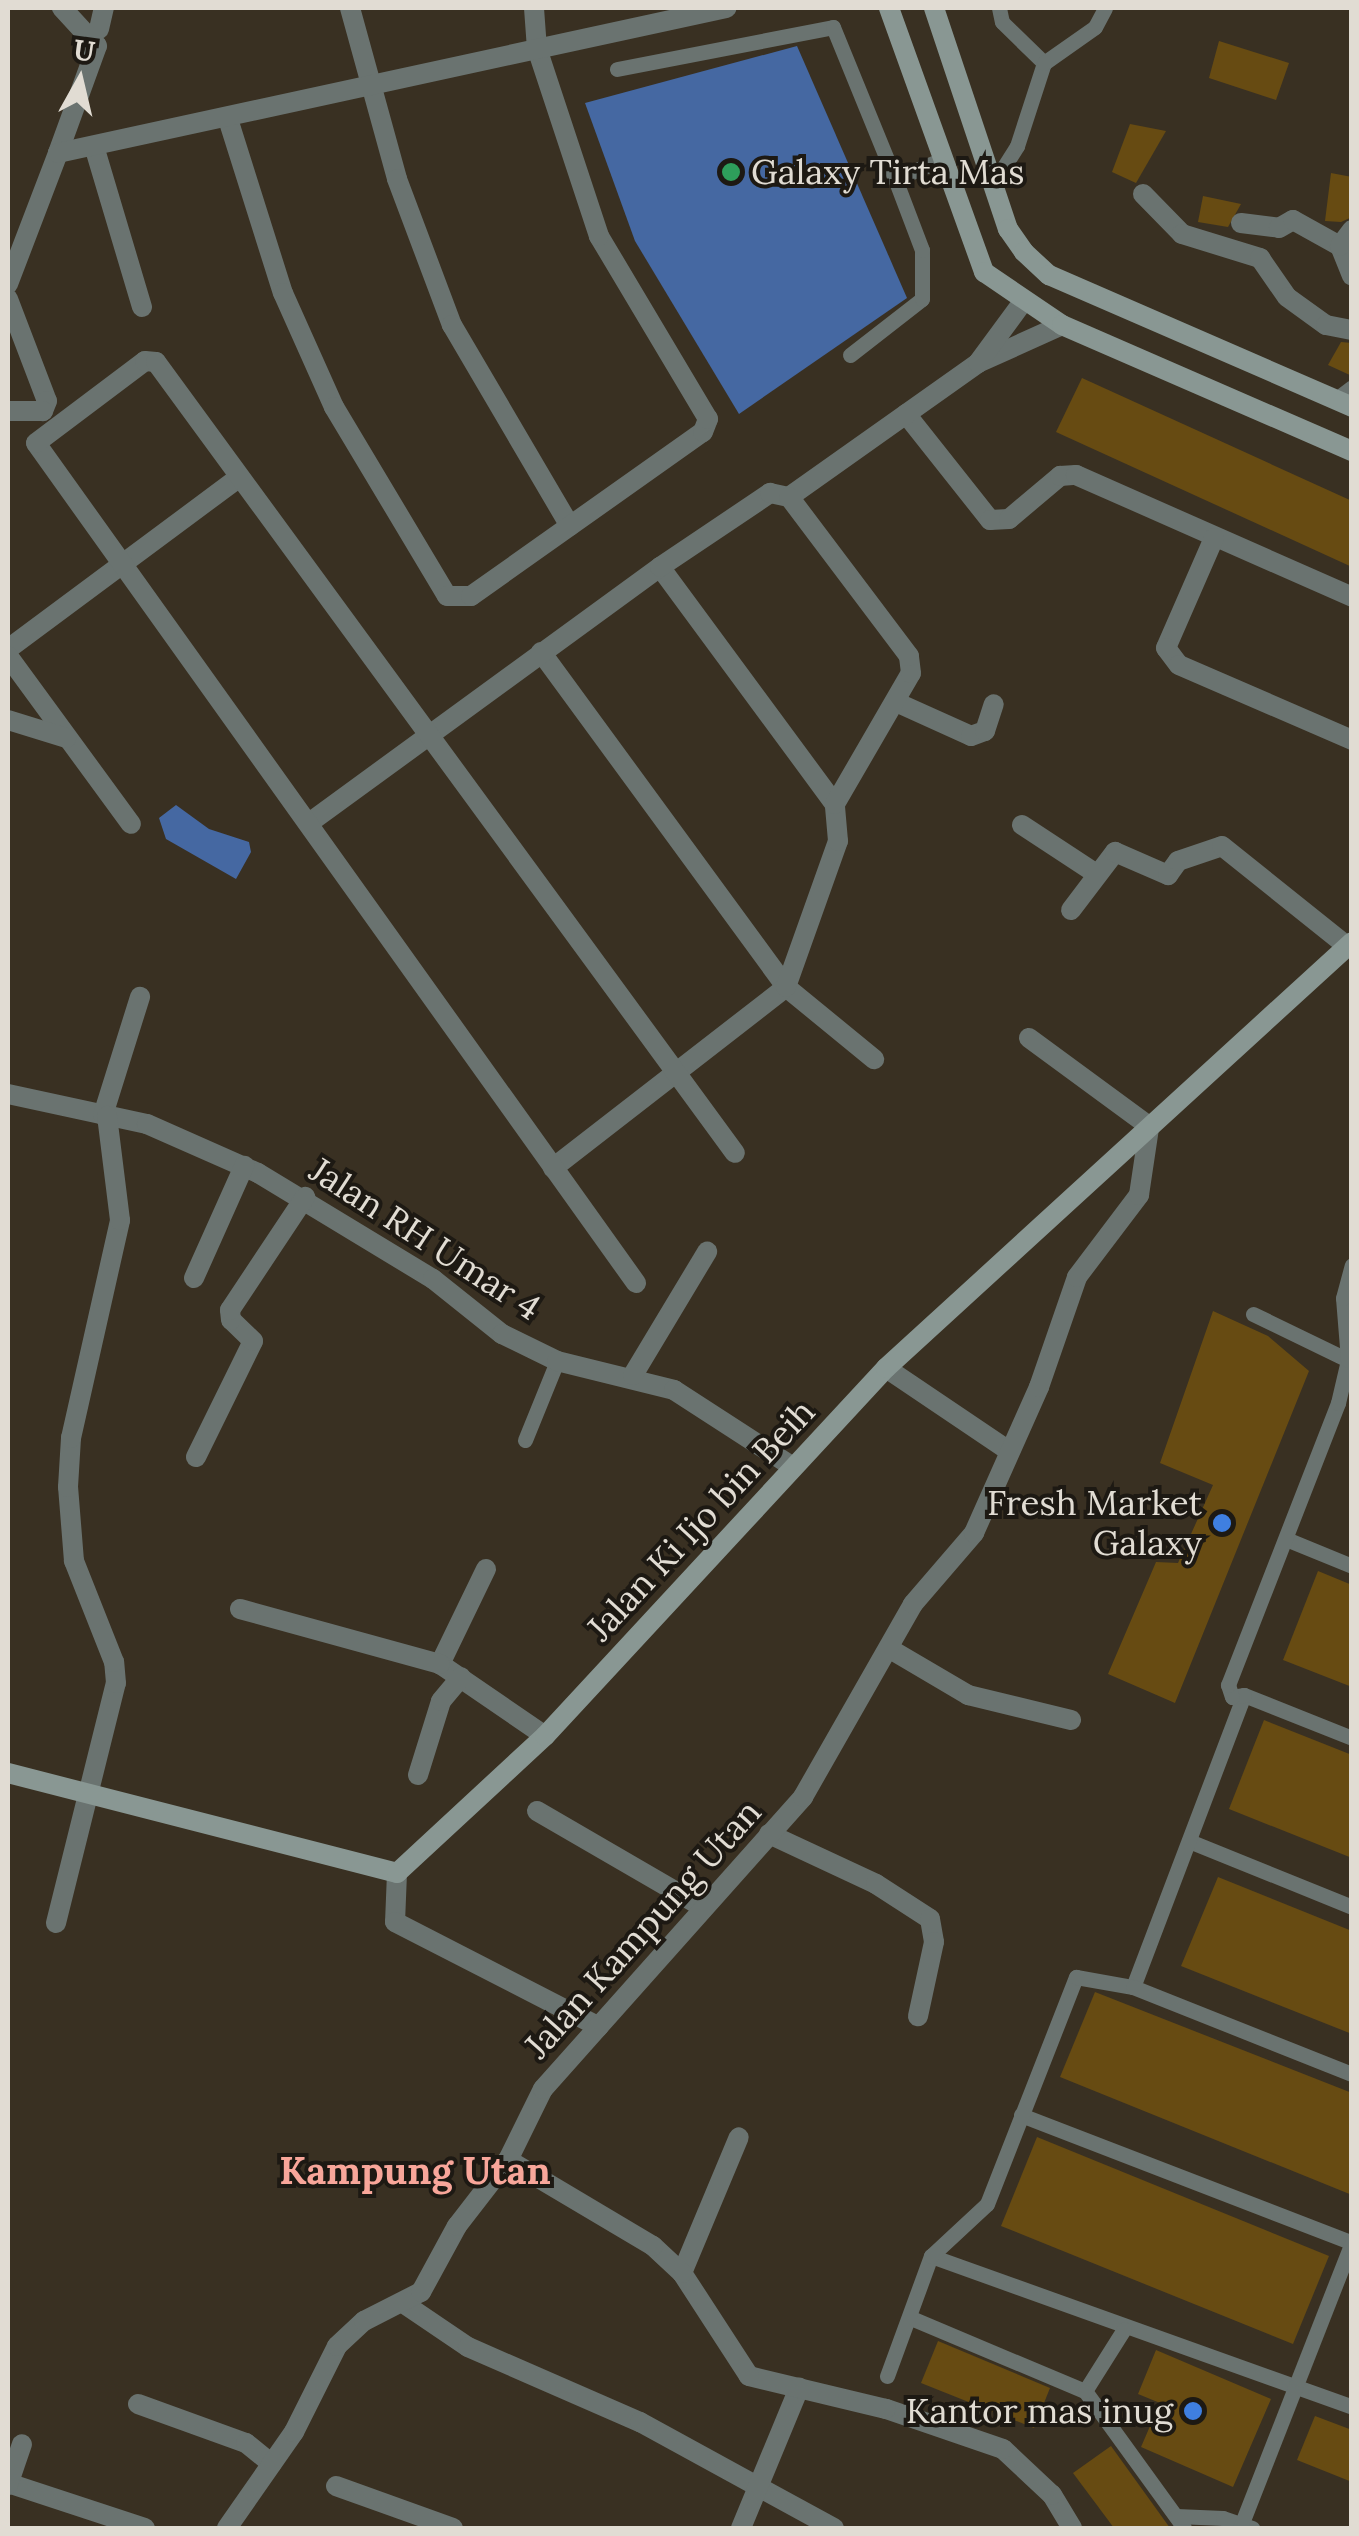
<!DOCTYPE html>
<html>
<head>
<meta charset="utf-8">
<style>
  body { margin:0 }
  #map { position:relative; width:1359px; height:2536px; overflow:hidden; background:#393022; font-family:Lora,serif }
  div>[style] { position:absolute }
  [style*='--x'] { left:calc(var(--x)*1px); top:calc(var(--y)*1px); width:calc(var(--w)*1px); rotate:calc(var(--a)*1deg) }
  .water>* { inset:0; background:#4568a2 }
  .building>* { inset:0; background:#674b12 }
  .lane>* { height:15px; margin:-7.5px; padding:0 7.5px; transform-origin:7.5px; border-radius:7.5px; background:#6a7370 }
  .street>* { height:20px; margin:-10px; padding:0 10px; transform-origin:10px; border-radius:10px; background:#6a7370 }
  .secondary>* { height:20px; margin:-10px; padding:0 10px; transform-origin:10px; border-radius:10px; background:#899793 }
  .dots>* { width:28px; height:28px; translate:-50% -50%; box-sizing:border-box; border:5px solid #1d1913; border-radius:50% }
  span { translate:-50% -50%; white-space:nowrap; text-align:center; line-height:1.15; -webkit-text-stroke:8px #1d1913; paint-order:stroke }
  .poi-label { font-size:35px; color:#e1dcd3 }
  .left { translate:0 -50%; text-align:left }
  .right { translate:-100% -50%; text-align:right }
  .street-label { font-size:35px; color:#e1dcd3 }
  .neighbourhood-label { font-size:38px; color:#f8a69a; font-weight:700 }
  .frame { position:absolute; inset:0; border:10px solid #e1dcd3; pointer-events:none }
  .north { position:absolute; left:30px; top:30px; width:100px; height:100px; -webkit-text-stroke:8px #1d1913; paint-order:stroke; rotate:8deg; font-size:28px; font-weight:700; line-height:40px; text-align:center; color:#e1dcd3 }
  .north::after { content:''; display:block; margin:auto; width:35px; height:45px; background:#e1dcd3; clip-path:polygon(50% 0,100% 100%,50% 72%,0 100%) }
</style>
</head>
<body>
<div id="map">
  <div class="water">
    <div style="clip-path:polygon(797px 46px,907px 298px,739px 414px,635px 241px,585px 103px)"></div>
    <div style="clip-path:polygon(176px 805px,209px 829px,249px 842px,251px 852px,236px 879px,166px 839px,159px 818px)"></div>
  </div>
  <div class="building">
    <div style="clip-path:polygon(1219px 41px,1289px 63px,1276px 100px,1209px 78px)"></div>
    <div style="clip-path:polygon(1130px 124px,1166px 131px,1136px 183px,1112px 172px)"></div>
    <div style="clip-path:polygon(1331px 173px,1352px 177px,1352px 217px,1341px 222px,1325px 221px)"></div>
    <div style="clip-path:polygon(1203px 196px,1241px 204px,1228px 227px,1198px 222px)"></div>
    <div style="clip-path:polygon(1341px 342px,1352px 343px,1352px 376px,1328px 365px)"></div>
    <div style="clip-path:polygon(1082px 378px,1352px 501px,1352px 567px,1056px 432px)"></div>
    <div style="clip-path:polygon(1213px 1311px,1268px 1336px,1309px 1371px,1175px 1703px,1108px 1674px,1156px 1562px,1178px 1563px,1213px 1485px,1160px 1463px)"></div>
    <div style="clip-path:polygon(1318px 1571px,1352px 1585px,1352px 1687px,1283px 1660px)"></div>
    <div style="clip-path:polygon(1264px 1720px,1352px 1755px,1352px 1858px,1229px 1809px)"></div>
    <div style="clip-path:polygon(1218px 1877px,1352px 1931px,1352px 2034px,1181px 1966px)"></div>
    <div style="clip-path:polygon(1095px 1992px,1352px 2093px,1352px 2195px,1060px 2077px)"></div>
    <div style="clip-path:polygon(1037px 2137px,1329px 2256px,1293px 2344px,1001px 2226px)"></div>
    <div style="clip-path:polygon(938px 2341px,1050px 2388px,1034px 2428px,921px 2383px)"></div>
    <div style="clip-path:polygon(1156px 2350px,1271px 2399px,1233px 2487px,1141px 2447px,1160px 2403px,1138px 2394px)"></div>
    <div style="clip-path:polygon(1315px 2416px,1352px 2430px,1352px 2482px,1297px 2460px)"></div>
    <div style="clip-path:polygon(1111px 2446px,1170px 2528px,1114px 2528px,1073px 2473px)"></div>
  </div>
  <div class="lane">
    <div style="--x:999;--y:8;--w:14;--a:78"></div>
    <div style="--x:1002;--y:22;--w:59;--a:44.3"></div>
    <div style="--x:617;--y:69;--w:220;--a:-11"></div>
    <div style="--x:833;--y:27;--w:164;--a:67.8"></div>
    <div style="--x:895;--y:179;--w:52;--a:-22.6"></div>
    <div style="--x:993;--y:184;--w:45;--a:-57.7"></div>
    <div style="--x:1017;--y:146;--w:87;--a:-72"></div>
    <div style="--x:1044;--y:63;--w:62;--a:-35.2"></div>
    <div style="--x:1095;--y:27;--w:21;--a:-62"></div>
    <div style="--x:850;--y:355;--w:91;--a:-37.9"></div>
    <div style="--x:922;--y:299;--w:49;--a:-90"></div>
    <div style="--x:922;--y:250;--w:76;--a:-110.8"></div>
    <div style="--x:1335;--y:400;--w:21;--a:-37"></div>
    <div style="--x:1253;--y:1314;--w:106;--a:25.8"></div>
    <div style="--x:525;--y:1440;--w:85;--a:-67.9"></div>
    <div style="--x:1286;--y:1539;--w:71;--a:22.2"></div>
    <div style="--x:1244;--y:1695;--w:116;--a:21.7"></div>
    <div style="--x:1189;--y:1841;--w:176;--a:22"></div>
    <div style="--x:1133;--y:1987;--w:312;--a:-69.2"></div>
    <div style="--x:1244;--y:1695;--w:12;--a:171"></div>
    <div style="--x:1232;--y:1697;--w:13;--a:-108"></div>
    <div style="--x:1228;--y:1685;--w:303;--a:-68.7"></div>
    <div style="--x:1338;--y:1403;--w:44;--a:-76.9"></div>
    <div style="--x:1348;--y:1360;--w:62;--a:-94.6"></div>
    <div style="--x:1343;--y:1298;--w:34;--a:-75"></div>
    <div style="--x:1021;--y:2115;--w:355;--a:21.1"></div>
    <div style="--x:931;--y:2256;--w:447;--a:19.7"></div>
    <div style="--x:911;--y:2318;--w:189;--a:22.8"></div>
    <div style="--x:1085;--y:2391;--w:169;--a:54.1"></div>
    <div style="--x:887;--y:2376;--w:128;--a:-69.9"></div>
    <div style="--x:931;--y:2256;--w:76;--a:-42.9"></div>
    <div style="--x:987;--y:2204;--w:244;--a:-68.6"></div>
    <div style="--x:1076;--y:1977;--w:58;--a:10"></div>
    <div style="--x:1133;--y:1987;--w:236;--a:21.7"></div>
    <div style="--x:1085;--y:2391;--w:73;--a:-57.8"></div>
    <div style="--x:1176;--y:2516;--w:47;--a:2.4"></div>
    <div style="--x:1223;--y:2518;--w:31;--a:19"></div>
    <div style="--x:1240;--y:2528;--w:307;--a:-68.6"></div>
  </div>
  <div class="street">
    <div style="--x:350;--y:8;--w:177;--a:74.6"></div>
    <div style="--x:397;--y:179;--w:156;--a:69.4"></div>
    <div style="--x:452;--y:325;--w:233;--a:59.6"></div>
    <div style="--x:99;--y:29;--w:22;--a:-77"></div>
    <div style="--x:228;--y:119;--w:182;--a:72.5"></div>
    <div style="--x:283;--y:293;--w:125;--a:65.9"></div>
    <div style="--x:334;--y:407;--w:220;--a:59.1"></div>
    <div style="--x:447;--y:596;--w:24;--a:0"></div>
    <div style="--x:471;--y:596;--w:284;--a:-35.3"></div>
    <div style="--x:703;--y:432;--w:14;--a:-69"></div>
    <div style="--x:708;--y:419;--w:213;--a:-120.8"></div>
    <div style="--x:599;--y:236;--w:197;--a:-108.3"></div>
    <div style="--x:537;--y:49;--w:41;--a:-94.2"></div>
    <div style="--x:94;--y:146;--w:168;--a:73.4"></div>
    <div style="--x:58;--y:153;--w:114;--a:-70"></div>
    <div style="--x:97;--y:46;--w:52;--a:-132.6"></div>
    <div style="--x:1143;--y:194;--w:56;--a:45.7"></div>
    <div style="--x:1182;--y:234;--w:82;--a:17.1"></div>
    <div style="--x:1260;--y:258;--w:47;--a:55.3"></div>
    <div style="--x:1287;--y:297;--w:48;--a:35.7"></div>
    <div style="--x:1326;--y:325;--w:26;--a:11"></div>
    <div style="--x:1241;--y:223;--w:38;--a:7"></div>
    <div style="--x:1279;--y:228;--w:16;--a:-30"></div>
    <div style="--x:1293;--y:220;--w:54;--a:29"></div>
    <div style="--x:1340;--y:246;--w:32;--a:68"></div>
    <div style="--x:1340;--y:246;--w:20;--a:-53"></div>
    <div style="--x:8;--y:284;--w:140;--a:-69.1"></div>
    <div style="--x:58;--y:153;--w:684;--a:-12.25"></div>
    <div style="--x:8;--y:299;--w:109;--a:69.1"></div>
    <div style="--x:47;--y:401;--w:11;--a:112"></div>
    <div style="--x:43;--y:411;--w:35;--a:180"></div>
    <div style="--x:978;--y:363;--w:92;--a:-24.3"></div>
    <div style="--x:906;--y:414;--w:135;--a:51.6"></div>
    <div style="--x:990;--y:520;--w:19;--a:-3"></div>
    <div style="--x:1009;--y:519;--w:67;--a:-40.1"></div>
    <div style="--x:1060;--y:476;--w:16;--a:-4"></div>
    <div style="--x:1076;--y:475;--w:302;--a:23.8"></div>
    <div style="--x:1214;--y:538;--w:120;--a:113.6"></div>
    <div style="--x:1166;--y:648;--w:21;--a:53"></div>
    <div style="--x:1179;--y:665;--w:189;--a:23.4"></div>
    <div style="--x:660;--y:567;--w:295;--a:53.6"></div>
    <div style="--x:8;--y:649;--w:287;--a:-36.6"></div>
    <div style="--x:541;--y:652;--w:415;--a:53.8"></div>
    <div style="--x:786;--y:987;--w:114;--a:39.3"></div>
    <div style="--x:8;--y:656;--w:208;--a:53.8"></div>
    <div style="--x:898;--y:703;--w:80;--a:24.3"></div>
    <div style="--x:971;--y:736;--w:15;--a:-20"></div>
    <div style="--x:985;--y:731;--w:28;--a:-72"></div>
    <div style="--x:8;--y:720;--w:61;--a:17.2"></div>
    <div style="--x:309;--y:823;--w:434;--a:-36.1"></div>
    <div style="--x:660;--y:567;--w:133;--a:-33.9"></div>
    <div style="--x:770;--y:493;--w:19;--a:12"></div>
    <div style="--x:789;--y:497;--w:232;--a:-35.3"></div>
    <div style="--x:978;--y:363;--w:74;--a:-53.7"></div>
    <div style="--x:1022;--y:825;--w:87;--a:33.3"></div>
    <div style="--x:1071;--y:910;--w:73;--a:-52.8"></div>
    <div style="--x:1115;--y:852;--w:58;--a:23.5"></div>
    <div style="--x:1168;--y:875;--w:17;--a:-54"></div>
    <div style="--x:1178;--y:861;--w:46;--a:-18.8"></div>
    <div style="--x:1222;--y:846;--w:160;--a:38.7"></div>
    <div style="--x:1029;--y:1038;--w:150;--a:36.3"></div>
    <div style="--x:8;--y:1094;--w:142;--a:12.2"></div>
    <div style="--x:147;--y:1124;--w:121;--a:23.8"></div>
    <div style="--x:258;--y:1173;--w:205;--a:31.2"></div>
    <div style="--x:433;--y:1279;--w:88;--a:38.6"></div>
    <div style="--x:502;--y:1334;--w:61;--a:26.1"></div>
    <div style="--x:557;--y:1361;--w:121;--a:13.9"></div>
    <div style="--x:674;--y:1390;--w:142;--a:32.9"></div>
    <div style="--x:103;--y:1115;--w:124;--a:-72.6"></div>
    <div style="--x:553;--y:1168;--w:295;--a:-37.8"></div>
    <div style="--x:786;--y:987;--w:155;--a:-70.4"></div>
    <div style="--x:838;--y:841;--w:37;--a:-95"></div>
    <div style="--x:835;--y:804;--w:151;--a:-59.9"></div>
    <div style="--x:911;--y:673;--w:17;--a:-97"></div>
    <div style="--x:909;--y:656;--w:199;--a:-127"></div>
    <div style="--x:194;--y:1278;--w:123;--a:-65.9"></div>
    <div style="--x:636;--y:1283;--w:1032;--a:-125.54"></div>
    <div style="--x:36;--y:443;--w:136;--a:-37"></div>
    <div style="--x:145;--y:361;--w:11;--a:5"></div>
    <div style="--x:156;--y:362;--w:980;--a:53.8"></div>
    <div style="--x:886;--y:1368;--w:148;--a:34"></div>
    <div style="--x:633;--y:1375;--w:144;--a:-59"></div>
    <div style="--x:196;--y:1457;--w:129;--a:-63.8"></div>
    <div style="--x:253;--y:1341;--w:30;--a:-136"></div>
    <div style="--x:231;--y:1320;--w:10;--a:-96"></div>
    <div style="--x:230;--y:1310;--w:136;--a:-56.4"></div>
    <div style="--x:486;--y:1569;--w:106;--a:115.8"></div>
    <div style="--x:440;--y:1664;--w:127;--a:34.4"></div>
    <div style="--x:240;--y:1609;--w:207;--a:15.4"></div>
    <div style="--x:890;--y:1649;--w:91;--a:30.5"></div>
    <div style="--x:968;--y:1695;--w:106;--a:13.6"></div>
    <div style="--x:418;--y:1775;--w:77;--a:-72.7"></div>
    <div style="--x:441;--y:1701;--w:31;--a:-50"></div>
    <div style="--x:537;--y:1811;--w:190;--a:30.1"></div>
    <div style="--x:769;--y:1834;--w:118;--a:25"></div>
    <div style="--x:876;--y:1884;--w:64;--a:32.9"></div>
    <div style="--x:930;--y:1919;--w:23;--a:80"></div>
    <div style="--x:934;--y:1942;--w:76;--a:102.2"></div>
    <div style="--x:397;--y:1873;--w:49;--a:92.3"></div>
    <div style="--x:395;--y:1922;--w:229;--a:27.2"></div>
    <div style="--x:56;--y:1923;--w:247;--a:-76"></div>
    <div style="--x:116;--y:1683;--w:21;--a:-95"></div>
    <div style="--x:114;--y:1662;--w:109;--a:-111.6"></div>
    <div style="--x:74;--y:1561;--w:74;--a:-94.6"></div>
    <div style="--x:68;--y:1487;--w:49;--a:-86.5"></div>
    <div style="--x:71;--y:1438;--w:223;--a:-77.3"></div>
    <div style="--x:120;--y:1220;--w:105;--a:-97.1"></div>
    <div style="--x:682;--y:2273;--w:147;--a:-67.3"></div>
    <div style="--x:403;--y:2303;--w:78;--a:34.1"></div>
    <div style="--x:468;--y:2347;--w:188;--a:23.6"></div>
    <div style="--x:640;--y:2422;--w:221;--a:28.7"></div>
    <div style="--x:138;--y:2404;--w:115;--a:19.9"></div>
    <div style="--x:246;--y:2443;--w:33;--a:39"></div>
    <div style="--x:8;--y:2483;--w:144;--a:18.2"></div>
    <div style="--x:8;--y:2485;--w:43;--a:-71.1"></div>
    <div style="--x:336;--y:2486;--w:124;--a:19.7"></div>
    <div style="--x:227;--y:2528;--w:117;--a:-55.1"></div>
    <div style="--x:294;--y:2432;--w:96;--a:-63.4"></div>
    <div style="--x:337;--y:2346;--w:37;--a:-43"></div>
    <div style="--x:364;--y:2321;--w:64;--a:-27"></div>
    <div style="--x:421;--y:2292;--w:75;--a:-61.4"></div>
    <div style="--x:457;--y:2226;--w:83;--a:-52.3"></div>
    <div style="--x:741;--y:2528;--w:152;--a:-67.5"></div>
    <div style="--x:1072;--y:2528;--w:39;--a:-121"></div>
    <div style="--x:1052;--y:2495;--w:67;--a:-136.8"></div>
    <div style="--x:1003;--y:2449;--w:124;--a:-161.1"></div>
    <div style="--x:886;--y:2409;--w:141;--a:-166.5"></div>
    <div style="--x:749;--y:2376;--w:123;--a:-123"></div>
    <div style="--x:682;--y:2273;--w:40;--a:-137"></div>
    <div style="--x:653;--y:2246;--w:169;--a:-149.3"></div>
    <div style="--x:508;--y:2160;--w:79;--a:-63.8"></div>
    <div style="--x:543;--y:2089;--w:391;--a:-48.3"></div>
    <div style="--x:803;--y:1797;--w:222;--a:-60.3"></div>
    <div style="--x:913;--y:1604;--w:94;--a:-49.3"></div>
    <div style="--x:974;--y:1533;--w:160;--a:-66"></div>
    <div style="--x:1039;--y:1387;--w:116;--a:-70.9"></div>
    <div style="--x:1077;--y:1277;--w:103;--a:-52.9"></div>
    <div style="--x:1139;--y:1195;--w:68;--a:-81.5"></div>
  </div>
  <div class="secondary">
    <div style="--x:889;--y:8;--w:281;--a:70.2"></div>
    <div style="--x:984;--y:272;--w:94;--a:34.2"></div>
    <div style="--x:1062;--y:325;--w:316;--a:23.5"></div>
    <div style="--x:934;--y:8;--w:233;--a:71.5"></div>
    <div style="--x:1008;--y:229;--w:28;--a:55"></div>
    <div style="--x:1024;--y:252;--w:34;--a:43"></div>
    <div style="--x:1049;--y:275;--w:331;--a:23.5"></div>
    <div style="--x:8;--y:1773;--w:402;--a:14.4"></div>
    <div style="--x:397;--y:1873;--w:202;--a:-42.8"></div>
    <div style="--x:545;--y:1736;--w:502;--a:-47.18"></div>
    <div style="--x:886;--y:1368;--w:631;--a:-42.43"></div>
  </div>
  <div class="dots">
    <div style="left:731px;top:172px;background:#2e9e5b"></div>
    <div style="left:1222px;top:1523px;background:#3f7fe0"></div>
    <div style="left:1193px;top:2411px;background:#3f7fe0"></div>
  </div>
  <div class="poi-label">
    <span class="left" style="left:751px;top:172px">Galaxy Tirta Mas</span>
    <span class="right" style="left:1202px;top:1523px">Fresh Market<br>Galaxy</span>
    <span class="right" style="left:1173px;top:2411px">Kantor mas inug</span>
  </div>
  <div class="street-label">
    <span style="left:425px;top:1239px;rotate:33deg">Jalan RH Umar 4</span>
    <span style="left:701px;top:1520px;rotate:-47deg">Jalan Ki Ijo bin Beih</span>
    <span style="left:643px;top:1929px;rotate:-48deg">Jalan Kampung Utan</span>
  </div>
  <div class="neighbourhood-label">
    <span style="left:415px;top:2171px">Kampung Utan</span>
  </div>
  <div class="frame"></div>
  <div class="north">U</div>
</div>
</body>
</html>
